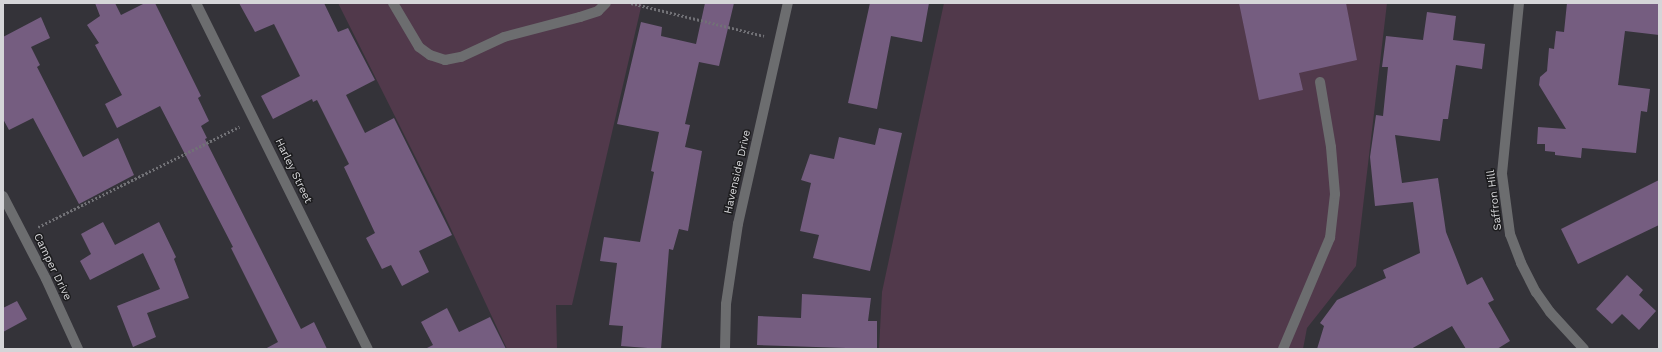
<!DOCTYPE html>
<html>
<head>
<meta charset="utf-8">
<style>
  body { margin:0 }
  #map { position:relative; width:1662px; height:352px; overflow:hidden; background:#343339; font-family:"Work Sans",sans-serif }
  div>[style] { position:absolute }
  [style*='--x'] { left:calc(var(--x)*1px); top:calc(var(--y)*1px); width:calc(var(--w)*1px); rotate:calc(var(--a)*1deg) }
  .green>* { inset:0; background:#51394b }
  .building>* { inset:0; background:#755d80 }
  .path>* { height:2.5px; margin-top:-1.25px; transform-origin:0; background:repeating-linear-gradient(90deg,#717176 0 2px,transparent 0 4px) }
  .minor>* { height:10px; margin:-5px; padding:0 5px; transform-origin:5px; border-radius:5px; background:#6c6d6f }
  span { translate:-50% -50%; white-space:nowrap; text-align:center; line-height:1.15; -webkit-text-stroke:3px #1c1c1e; paint-order:stroke }
  .street-label { font-size:11px; color:#d5d5d8 }
  .frame { position:absolute; inset:0; border:4px solid #d5d5d8; pointer-events:none }
</style>
</head>
<body>
<div id="map">
  <div class="green">
    <div style="clip-path:polygon(338px 3px,642px 3px,572px 305px,556px 305px,557px 349px,507px 349px,443px 212px)"></div>
    <div style="clip-path:polygon(944px 3px,1387px 3px,1356px 266px,1307px 328px,1303px 349px,879px 349px,882px 292px)"></div>
  </div>
  <div class="building">
    <div style="clip-path:polygon(95px 3px,115px 3px,121px 15px,145px 3px,155px 3px,201px 96px,198px 98px,209px 121px,201px 126px,207px 138px,205px 139px,301px 329px,314px 322px,327px 349px,265px 349px,278px 342px,231px 248px,233px 247px,160px 106px,117px 128px,105px 104px,122px 95px,95px 45px,99px 43px,87px 25px,100px 16px)"></div>
    <div style="clip-path:polygon(239px 3px,324px 3px,338px 32px,348px 28px,375px 80px,346px 95px,365px 133px,394px 118px,452px 235px,419px 251px,429px 272px,402px 286px,391px 265px,382px 269px,366px 238px,375px 233px,344px 167px,349px 164px,317px 100px,313px 102px,312px 99px,273px 119px,261px 96px,300px 76px,274px 24px,255px 32px)"></div>
    <div style="clip-path:polygon(705px 3px,734px 3px,719px 66px,699px 62px,685px 124px,690px 125px,685px 147px,702px 151px,688px 231px,679px 229px,673px 250px,669px 249px,661px 349px,621px 346px,623px 326px,609px 325px,617px 263px,600px 261px,604px 237px,640px 242px,654px 172px,651px 171px,659px 132px,617px 124px,641px 22px,662px 27px,661px 36px,696px 44px)"></div>
    <div style="clip-path:polygon(870px 3px,929px 3px,922px 42px,891px 36px,877px 109px,848px 103px)"></div>
    <div style="clip-path:polygon(1239px 3px,1346px 3px,1357px 60px,1299px 73px,1303px 90px,1259px 100px)"></div>
    <div style="clip-path:polygon(1567px 3px,1659px 3px,1659px 35px,1625px 31px,1618px 85px,1650px 89px,1647px 112px,1641px 111px,1636px 153px,1582px 148px,1581px 158px,1555px 155px,1555px 152px,1545px 151px,1545px 144px,1537px 144px,1538px 127px,1566px 129px,1539px 85px,1540px 77px,1547px 71px,1549px 48px,1554px 49px,1556px 31px,1564px 32px)"></div>
    <div style="clip-path:polygon(1427px 12px,1456px 16px,1453px 40px,1485px 44px,1482px 69px,1456px 65px,1448px 119px,1443px 119px,1440px 141px,1395px 135px,1402px 183px,1438px 178px,1446px 232px,1467px 285px,1482px 277px,1494px 300px,1488px 303px,1510px 341px,1497px 349px,1466px 349px,1452px 326px,1411px 349px,1317px 349px,1324px 326px,1320px 323px,1337px 300px,1386px 278px,1383px 270px,1420px 253px,1413px 202px,1375px 206px,1370px 157px,1376px 115px,1383px 116px,1388px 67px,1382px 67px,1386px 36px,1423px 40px)"></div>
    <div style="clip-path:polygon(41px 17px,50px 38px,31px 47px,40px 65px,37px 67px,83px 157px,118px 138px,134px 175px,79px 204px,33px 118px,9px 130px,3px 119px,3px 37px)"></div>
    <div style="clip-path:polygon(879px 128px,902px 133px,870px 271px,813px 258px,819px 235px,800px 231px,811px 183px,801px 180px,810px 154px,834px 159px,839px 137px,875px 145px)"></div>
    <div style="clip-path:polygon(1659px 180px,1659px 225px,1578px 264px,1561px 229px)"></div>
    <div style="clip-path:polygon(103px 222px,115px 245px,159px 222px,176px 257px,174px 259px,189px 298px,147px 313px,156px 337px,133px 347px,117px 306px,160px 289px,143px 253px,90px 280px,80px 261px,91px 254px,81px 234px)"></div>
    <div style="clip-path:polygon(1627px 275px,1643px 290px,1639px 295px,1656px 311px,1639px 330px,1622px 314px,1612px 324px,1596px 309px)"></div>
    <div style="clip-path:polygon(802px 294px,871px 298px,868px 321px,877px 321px,877px 349px,757px 345px,758px 316px,801px 318px)"></div>
    <div style="clip-path:polygon(17px 301px,27px 319px,3px 332px,3px 308px)"></div>
    <div style="clip-path:polygon(447px 308px,459px 332px,490px 317px,506px 349px,425px 349px,433px 345px,421px 322px)"></div>
  </div>
  <div class="path">
    <div style="--x:631;--y:3;--w:137;--a:13.9"></div>
    <div style="--x:38;--y:227;--w:225;--a:-26.5"></div>
  </div>
  <div class="minor">
    <div style="--x:196;--y:3;--w:386;--a:63.6"></div>
    <div style="--x:393;--y:3;--w:51;--a:59.4"></div>
    <div style="--x:419;--y:47;--w:14;--a:36"></div>
    <div style="--x:430;--y:55;--w:16;--a:18"></div>
    <div style="--x:445;--y:60;--w:16;--a:-11"></div>
    <div style="--x:461;--y:57;--w:47;--a:-24.9"></div>
    <div style="--x:504;--y:37;--w:79;--a:-14.7"></div>
    <div style="--x:580;--y:17;--w:19;--a:-18"></div>
    <div style="--x:598;--y:11;--w:11;--a:-45"></div>
    <div style="--x:1519;--y:3;--w:172;--a:95.7"></div>
    <div style="--x:1502;--y:174;--w:61;--a:82.4"></div>
    <div style="--x:1510;--y:234;--w:31;--a:69"></div>
    <div style="--x:1521;--y:263;--w:33;--a:63"></div>
    <div style="--x:1536;--y:292;--w:24;--a:55"></div>
    <div style="--x:1550;--y:312;--w:50;--a:47.4"></div>
    <div style="--x:3;--y:196;--w:93;--a:62.6"></div>
    <div style="--x:46;--y:279;--w:77;--a:65.4"></div>
    <div style="--x:725;--y:349;--w:45;--a:-88.7"></div>
    <div style="--x:726;--y:304;--w:81;--a:-81.5"></div>
    <div style="--x:738;--y:224;--w:227;--a:-77.3"></div>
    <div style="--x:1283;--y:349;--w:121;--a:-67.1"></div>
    <div style="--x:1330;--y:238;--w:44;--a:-83.5"></div>
    <div style="--x:1335;--y:194;--w:47;--a:-94.9"></div>
    <div style="--x:1331;--y:147;--w:66;--a:-99.6"></div>
  </div>
  <div class="street-label">
    <span style="left:293px;top:171px;rotate:64deg">Harley Street</span>
    <span style="left:738px;top:172px;rotate:-77deg">Havenside Drive</span>
    <span style="left:1495px;top:200px;rotate:-97deg">Saffron Hill</span>
    <span style="left:52px;top:267px;rotate:64deg">Camper Drive</span>
  </div>
  <div class="frame"></div>
</div>
</body>
</html>
